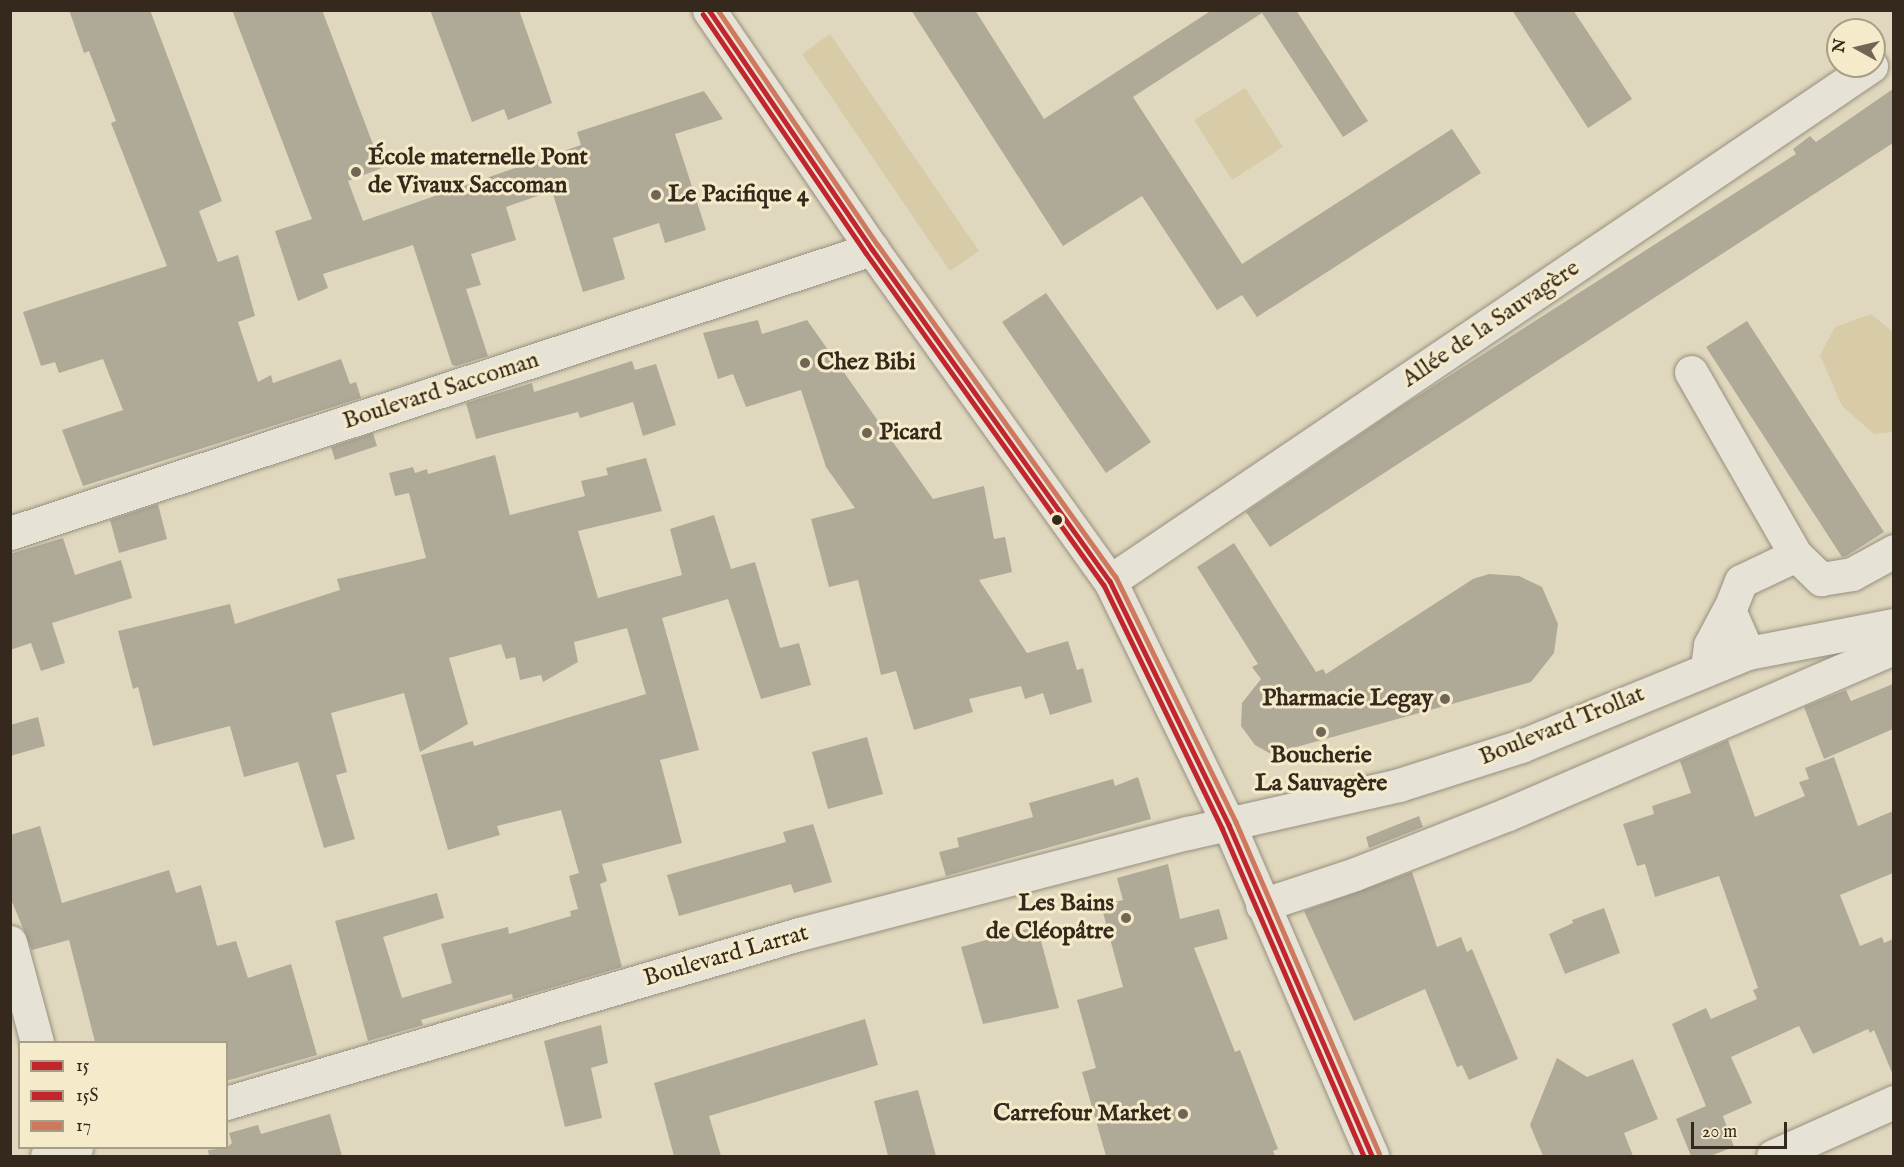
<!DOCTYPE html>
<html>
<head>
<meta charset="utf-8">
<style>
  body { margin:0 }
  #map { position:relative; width:1904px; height:1167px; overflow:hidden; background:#e0d8be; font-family:"IM FELL English",serif }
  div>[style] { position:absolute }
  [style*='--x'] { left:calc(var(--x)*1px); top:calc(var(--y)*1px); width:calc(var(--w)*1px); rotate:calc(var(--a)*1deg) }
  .green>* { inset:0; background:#d7cba8 }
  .building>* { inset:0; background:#afa997 }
  .roads { filter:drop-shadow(0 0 2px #968f7f) drop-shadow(0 0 2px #968f7f) }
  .minor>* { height:33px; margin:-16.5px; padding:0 16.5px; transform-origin:16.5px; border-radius:16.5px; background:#e6e2d5 }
  .secondary>* { height:33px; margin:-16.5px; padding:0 16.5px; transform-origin:16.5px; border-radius:16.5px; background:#e6e2d5 }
  .bus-1>* { height:4.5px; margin:-2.25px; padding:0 2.25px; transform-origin:2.25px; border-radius:2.25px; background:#c0262c }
  .bus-2>* { height:4.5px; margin:-2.25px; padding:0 2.25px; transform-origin:2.25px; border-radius:2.25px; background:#c0262c }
  .bus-3>* { height:4.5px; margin:-2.25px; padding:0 2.25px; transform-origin:2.25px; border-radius:2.25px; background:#ce785d }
  .dots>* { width:16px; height:16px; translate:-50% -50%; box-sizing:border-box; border:3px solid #f5ebcb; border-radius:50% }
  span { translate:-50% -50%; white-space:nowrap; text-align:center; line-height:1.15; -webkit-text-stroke:6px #f5ebcb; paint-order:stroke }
  .poi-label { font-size:24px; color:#35281c; font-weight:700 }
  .left { translate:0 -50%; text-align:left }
  .right { translate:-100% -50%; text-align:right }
  .street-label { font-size:24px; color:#35281c }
  .frame { position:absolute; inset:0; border:12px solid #35281c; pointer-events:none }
  .legend { position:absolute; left:18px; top:1041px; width:210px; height:108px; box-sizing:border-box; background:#f5ebcb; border:2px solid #a89d85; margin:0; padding:8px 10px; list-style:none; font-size:18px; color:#35281c }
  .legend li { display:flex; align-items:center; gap:12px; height:30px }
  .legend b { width:30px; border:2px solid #a89d85 }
  .north { position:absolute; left:1826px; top:18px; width:60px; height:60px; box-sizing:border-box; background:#f5ebcb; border:2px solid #a89d85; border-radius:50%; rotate:278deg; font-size:16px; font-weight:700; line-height:24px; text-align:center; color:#35281c }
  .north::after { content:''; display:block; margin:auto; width:21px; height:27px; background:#716655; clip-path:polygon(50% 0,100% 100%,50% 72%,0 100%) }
  .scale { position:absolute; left:1691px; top:1122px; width:96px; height:27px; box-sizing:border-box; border:3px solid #35281c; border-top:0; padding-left:8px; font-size:18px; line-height:21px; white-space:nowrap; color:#35281c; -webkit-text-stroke:4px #f5ebcb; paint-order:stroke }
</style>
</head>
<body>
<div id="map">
  <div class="green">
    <div style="clip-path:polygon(830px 34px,979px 251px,950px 271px,802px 54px)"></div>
    <div style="clip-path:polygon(1245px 88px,1283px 147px,1232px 180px,1194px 120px)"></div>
    <div style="clip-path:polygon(1871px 314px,1893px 332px,1893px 432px,1874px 434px,1842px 406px,1820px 355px,1835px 327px)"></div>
  </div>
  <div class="building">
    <div style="clip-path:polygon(69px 10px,150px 10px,222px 201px,199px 211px,218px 262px,238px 255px,255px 316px,238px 322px,258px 382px,271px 375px,273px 383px,341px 359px,350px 384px,356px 382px,361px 398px,83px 486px,62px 430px,123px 410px,103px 359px,59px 373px,55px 362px,41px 366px,23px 312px,167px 266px,111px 123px,116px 121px,89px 51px,84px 53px)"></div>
    <div style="clip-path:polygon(232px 10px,322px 10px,382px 168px,348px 181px,363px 221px,581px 145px,577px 132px,704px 91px,723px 119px,675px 134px,706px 230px,665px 243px,659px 223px,613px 238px,625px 279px,583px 292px,552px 191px,506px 207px,516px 240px,471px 254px,481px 285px,466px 289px,488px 356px,456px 366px,452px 365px,413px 245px,323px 274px,328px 288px,298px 301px,275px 231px,312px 219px)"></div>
    <div style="clip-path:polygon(430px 10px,519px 10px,552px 103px,508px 120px,504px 109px,472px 122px)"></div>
    <div style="clip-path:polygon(911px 10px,975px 10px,1044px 119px,1212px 10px,1296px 10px,1368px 121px,1343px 137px,1262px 13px,1133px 97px,1242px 264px,1452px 129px,1481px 173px,1257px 317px,1242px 295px,1217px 310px,1142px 196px,1063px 246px)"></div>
    <div style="clip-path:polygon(1512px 10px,1573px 10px,1632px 99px,1588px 128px)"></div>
    <div style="clip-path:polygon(1893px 89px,1893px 143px,1270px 547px,1246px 512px,1396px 410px,1796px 154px,1793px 149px,1810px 136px,1816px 142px)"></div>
    <div style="clip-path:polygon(1046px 293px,1151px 442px,1106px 473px,1002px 322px)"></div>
    <div style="clip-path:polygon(758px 320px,762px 334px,807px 320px,933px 499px,984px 486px,994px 539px,1005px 537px,1012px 572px,979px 580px,1027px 653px,1068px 641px,1077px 670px,1083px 668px,1092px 702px,1050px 715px,1043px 693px,1025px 699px,1021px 686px,969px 699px,973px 712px,914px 730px,896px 671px,881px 675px,858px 580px,829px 587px,811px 519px,855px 508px,826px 467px,801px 390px,746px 407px,733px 374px,718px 379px,703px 333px)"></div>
    <div style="clip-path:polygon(1747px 321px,1884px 532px,1846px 556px,1842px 557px,1706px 347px)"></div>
    <div style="clip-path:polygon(632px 361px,635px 370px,656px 364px,676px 425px,643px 436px,633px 402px,580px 418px,578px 412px,476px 439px,466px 403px,532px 383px,534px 392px)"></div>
    <div style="clip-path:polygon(373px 433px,377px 446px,335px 460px,331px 447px)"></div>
    <div style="clip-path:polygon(495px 455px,510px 515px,585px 496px,581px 481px,608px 475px,606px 468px,646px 458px,662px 511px,578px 531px,598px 598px,682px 575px,670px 529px,714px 515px,731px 569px,755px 562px,780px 648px,799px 643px,811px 685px,761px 699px,728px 599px,662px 618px,699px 750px,660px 760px,682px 843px,602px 864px,607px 881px,600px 884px,622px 967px,513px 999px,512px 994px,421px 1020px,423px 1025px,368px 1041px,335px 921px,437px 893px,444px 918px,383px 937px,402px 998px,452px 983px,441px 944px,508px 927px,509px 934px,571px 916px,570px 911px,578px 909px,569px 876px,579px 873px,561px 810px,497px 826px,500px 835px,448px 850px,421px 755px,473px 741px,474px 746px,646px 694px,627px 628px,574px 642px,578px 662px,543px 682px,541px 675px,520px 680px,515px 657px,506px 659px,501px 644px,449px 658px,468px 724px,420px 752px,404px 693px,331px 713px,347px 772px,336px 775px,355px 839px,324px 848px,298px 762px,244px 777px,230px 726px,153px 746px,138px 687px,133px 689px,118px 631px,230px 604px,235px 624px,340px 590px,337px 579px,426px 558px,409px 493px,395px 496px,389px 473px,413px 467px,415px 473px,427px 469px,428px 474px)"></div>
    <div style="clip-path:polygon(158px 504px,167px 539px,119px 553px,110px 520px)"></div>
    <div style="clip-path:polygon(63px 538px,75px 575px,121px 560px,132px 598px,52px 623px,65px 663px,41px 671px,31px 643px,10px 650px,10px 554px)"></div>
    <div style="clip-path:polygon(1234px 543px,1316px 672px,1323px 669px,1326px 674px,1473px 579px,1489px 574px,1519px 576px,1542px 587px,1558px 624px,1554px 653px,1531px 682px,1271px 754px,1255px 745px,1241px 726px,1242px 703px,1261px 679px,1252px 667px,1258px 664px,1197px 567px)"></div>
    <div style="clip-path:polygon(1893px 684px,1893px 729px,1824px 759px,1804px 707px,1846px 690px,1851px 701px)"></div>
    <div style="clip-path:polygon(38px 717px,45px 746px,10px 756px,10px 725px)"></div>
    <div style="clip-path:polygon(867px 737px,883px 794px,828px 809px,812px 752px)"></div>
    <div style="clip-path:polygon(1728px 740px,1755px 817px,1805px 796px,1799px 782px,1809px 779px,1805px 768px,1834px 757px,1858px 826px,1893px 811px,1893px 873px,1840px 895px,1860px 946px,1882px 937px,1884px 943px,1893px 939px,1893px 1075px,1874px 1030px,1870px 1033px,1868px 1029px,1813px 1054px,1799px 1026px,1731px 1057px,1752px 1103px,1723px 1116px,1734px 1147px,1710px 1156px,1691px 1156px,1676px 1119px,1706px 1106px,1672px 1024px,1706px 1008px,1711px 1019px,1757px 999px,1753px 990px,1758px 988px,1719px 876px,1655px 897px,1645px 864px,1637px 866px,1623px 824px,1654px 814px,1652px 806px,1691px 793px,1680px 761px)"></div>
    <div style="clip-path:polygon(1138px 777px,1151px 819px,946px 876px,939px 852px,959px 847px,957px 838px,1033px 817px,1029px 803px,1113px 779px,1115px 786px)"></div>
    <div style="clip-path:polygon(1419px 816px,1423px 827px,1369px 848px,1366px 837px)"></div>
    <div style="clip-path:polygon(813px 824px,832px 882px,794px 893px,791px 884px,679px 916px,667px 875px,786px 842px,783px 832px)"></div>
    <div style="clip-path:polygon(40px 826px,62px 903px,169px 870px,176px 893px,201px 885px,217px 946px,236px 941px,248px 978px,291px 964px,317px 1055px,226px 1081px,226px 1042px,95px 1042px,69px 940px,32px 950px,10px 897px,10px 835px)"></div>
    <div style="clip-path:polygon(1168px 864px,1180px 919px,1219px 909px,1228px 939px,1194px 948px,1235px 1052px,1240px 1050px,1278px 1149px,1273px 1151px,1275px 1156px,1106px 1156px,1082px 1072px,1096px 1068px,1077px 1000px,1123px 987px,1101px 905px,1123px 900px,1117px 878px)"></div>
    <div style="clip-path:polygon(1412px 872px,1437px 947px,1461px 937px,1467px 952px,1472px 949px,1518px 1059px,1469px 1080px,1462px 1065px,1457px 1067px,1425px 989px,1354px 1021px,1304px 911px)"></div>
    <div style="clip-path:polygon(1604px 908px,1620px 953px,1565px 974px,1549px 934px,1573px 923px,1572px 920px)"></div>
    <div style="clip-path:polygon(1037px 926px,1059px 1008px,983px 1024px,961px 947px)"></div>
    <div style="clip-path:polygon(865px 1019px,878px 1065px,709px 1116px,721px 1156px,674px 1156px,654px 1083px)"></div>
    <div style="clip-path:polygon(601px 1025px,608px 1063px,591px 1068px,602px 1118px,565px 1127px,544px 1041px)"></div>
    <div style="clip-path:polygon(1557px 1058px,1587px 1077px,1633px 1059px,1658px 1119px,1624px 1133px,1633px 1156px,1543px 1156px,1530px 1125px)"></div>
    <div style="clip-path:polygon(918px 1090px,936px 1156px,888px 1156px,874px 1101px)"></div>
    <div style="clip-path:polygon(330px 1114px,342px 1156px,209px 1156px,208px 1150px,226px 1148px,232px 1143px,229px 1133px,258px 1125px,261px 1134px)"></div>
  </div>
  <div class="roads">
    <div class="minor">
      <div style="--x:1691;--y:372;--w:211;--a:60.2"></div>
      <div style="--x:1796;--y:555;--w:61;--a:154.7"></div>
      <div style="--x:1741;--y:581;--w:31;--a:112"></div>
      <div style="--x:10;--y:533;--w:908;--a:-18.24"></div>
      <div style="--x:1796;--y:555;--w:35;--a:44"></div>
      <div style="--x:1821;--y:579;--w:31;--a:-9"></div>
      <div style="--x:1852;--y:574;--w:48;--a:-28.7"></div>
      <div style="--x:1110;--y:581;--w:919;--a:-34.09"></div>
      <div style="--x:1707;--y:667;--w:22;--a:-82"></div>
      <div style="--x:1710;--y:645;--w:40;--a:-62"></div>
      <div style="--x:1729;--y:610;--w:47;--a:66.2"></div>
      <div style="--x:1262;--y:905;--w:98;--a:-18.4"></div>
      <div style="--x:1355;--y:874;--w:164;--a:-21.4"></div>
      <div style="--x:1508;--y:814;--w:420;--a:-23.3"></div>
      <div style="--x:10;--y:942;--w:104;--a:74.9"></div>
      <div style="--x:226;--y:1103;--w:597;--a:-16.43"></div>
      <div style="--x:799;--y:934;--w:402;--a:-14.6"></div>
      <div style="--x:1188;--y:833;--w:216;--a:-12.8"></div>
      <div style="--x:1399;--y:785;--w:128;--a:-17.7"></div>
      <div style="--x:1521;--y:746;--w:245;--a:-22.3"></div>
      <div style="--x:1748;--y:653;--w:149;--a:-10.9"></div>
      <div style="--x:47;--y:1156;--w:30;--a:-15"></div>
      <div style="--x:1773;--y:1156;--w:133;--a:-24.1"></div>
    </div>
    <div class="secondary">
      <div style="--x:709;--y:10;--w:289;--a:55.7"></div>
      <div style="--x:872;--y:249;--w:408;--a:54.4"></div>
      <div style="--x:1110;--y:581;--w:271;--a:64"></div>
      <div style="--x:1229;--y:825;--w:361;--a:66.6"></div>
    </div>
  </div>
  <div class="bus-1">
    <div style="--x:709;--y:10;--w:289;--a:55.7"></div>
    <div style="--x:872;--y:249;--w:408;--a:54.4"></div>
    <div style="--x:1110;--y:581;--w:271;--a:64"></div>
    <div style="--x:1229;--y:825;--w:361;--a:66.6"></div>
  </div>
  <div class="bus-2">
    <div style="--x:703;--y:14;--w:289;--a:55.7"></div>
    <div style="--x:866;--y:253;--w:408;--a:54.4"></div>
    <div style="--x:1104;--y:585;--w:270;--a:64.1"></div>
    <div style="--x:1222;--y:828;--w:357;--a:66.6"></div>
  </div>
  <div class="bus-3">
    <div style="--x:718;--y:10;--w:284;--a:55.8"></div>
    <div style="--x:878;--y:245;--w:408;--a:54.4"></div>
    <div style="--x:1116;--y:577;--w:273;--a:63.9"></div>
    <div style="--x:1236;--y:822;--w:361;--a:66.6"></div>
  </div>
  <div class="dots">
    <div style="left:356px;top:172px;background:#716655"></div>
    <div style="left:656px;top:195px;background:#716655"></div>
    <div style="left:805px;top:363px;background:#716655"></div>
    <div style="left:867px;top:433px;background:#716655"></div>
    <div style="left:1057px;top:520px;background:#35281c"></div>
    <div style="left:1445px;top:699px;background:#716655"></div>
    <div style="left:1321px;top:732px;background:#716655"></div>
    <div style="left:1126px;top:918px;background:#716655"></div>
    <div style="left:1183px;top:1114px;background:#716655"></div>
  </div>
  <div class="poi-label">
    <span class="left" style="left:368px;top:172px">École maternelle Pont<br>de Vivaux Saccoman</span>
    <span class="left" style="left:668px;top:195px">Le Pacifique 4</span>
    <span class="left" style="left:817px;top:363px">Chez Bibi</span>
    <span class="left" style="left:879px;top:433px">Picard</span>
    <span class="right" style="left:1433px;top:699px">Pharmacie Legay</span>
    <span style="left:1321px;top:770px">Boucherie<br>La Sauvagère</span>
    <span class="right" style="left:1114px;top:918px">Les Bains<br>de Cléopâtre</span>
    <span class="right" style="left:1171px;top:1114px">Carrefour Market</span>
  </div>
  <div class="street-label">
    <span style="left:1491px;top:324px;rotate:-34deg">Allée de la Sauvagère</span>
    <span style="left:441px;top:391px;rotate:-18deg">Boulevard Saccoman</span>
    <span style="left:1562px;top:726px;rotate:-22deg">Boulevard Trollat</span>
    <span style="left:726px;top:956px;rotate:-16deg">Boulevard Larrat</span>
  </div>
  <div class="frame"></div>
  <ul class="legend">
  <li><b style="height:8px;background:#c0262c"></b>15</li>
  <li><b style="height:8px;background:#c0262c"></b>15S</li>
  <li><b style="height:8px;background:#ce785d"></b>17</li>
  </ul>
  <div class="north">N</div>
  <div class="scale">20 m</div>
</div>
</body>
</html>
